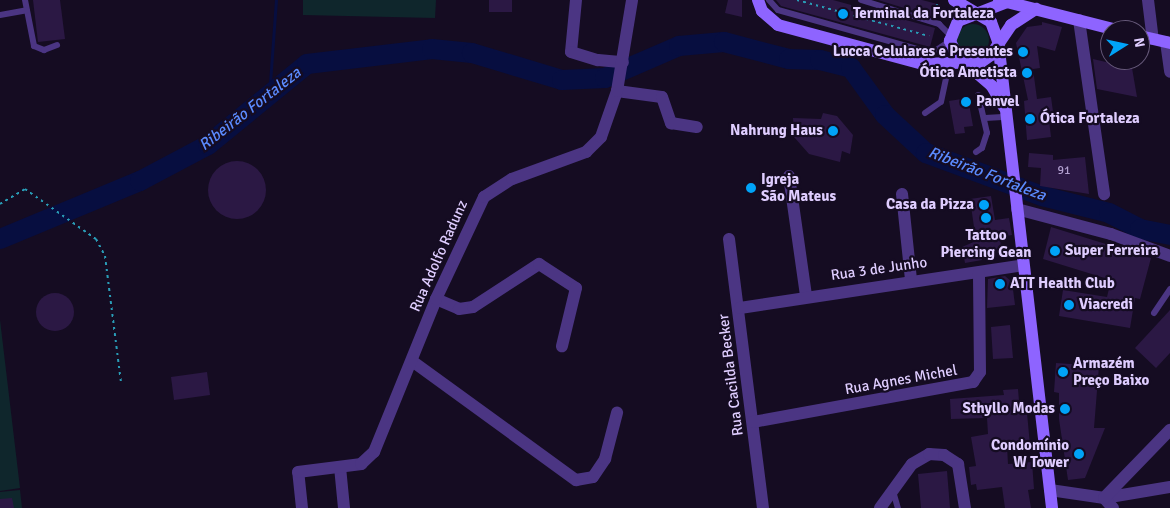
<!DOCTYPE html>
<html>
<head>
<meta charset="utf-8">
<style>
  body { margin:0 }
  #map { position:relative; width:1170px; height:508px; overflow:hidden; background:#150c22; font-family:Signika,sans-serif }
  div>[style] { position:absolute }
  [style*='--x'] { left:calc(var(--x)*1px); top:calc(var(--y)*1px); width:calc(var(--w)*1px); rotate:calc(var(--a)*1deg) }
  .green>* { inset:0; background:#0f262c }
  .round { border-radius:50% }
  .stream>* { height:3px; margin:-1.5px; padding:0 1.5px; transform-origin:1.5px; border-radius:1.5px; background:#070e40 }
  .river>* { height:20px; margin:-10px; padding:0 10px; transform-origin:10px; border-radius:10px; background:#070e40 }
  .building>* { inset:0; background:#2b1844 }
  .path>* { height:2px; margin-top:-1px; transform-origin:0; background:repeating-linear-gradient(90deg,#299db7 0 2.5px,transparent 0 6.5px) }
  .lane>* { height:6px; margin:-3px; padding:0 3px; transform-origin:3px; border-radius:3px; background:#4b3583 }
  .street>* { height:12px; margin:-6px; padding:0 6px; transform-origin:6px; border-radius:6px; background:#4b3583 }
  .secondary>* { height:12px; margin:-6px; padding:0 6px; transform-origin:6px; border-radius:6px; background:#8e64ff }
  .dots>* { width:14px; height:14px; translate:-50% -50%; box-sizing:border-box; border:2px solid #150c22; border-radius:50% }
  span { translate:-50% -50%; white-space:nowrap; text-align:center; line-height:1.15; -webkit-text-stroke:4.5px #150c22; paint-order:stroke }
  .number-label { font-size:12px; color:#b2a0d0 }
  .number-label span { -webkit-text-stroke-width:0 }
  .poi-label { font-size:15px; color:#dfcdff; font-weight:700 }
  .left { translate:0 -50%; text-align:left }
  .right { translate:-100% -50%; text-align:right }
  .street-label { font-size:15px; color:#dfcdff }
  .water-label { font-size:16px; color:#5b8bff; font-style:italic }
  .north { position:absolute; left:1100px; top:20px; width:50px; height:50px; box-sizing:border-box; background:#150c22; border:1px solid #66597a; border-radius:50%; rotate:80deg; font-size:14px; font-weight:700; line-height:20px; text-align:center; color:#dfcdff }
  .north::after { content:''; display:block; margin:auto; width:18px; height:22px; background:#00a3f8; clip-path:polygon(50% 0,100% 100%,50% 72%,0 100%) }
</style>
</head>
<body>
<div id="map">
  <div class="green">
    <div style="clip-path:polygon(303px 0,436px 0,435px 18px,303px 15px)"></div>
    <div class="round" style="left:957px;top:24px;width:32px;height:32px"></div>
    <div style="clip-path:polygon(0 320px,20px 488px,0 491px)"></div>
    <div style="clip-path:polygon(20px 490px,22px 508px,0 508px,0 492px)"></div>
  </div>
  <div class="stream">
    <div style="--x:269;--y:97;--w:97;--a:-85.9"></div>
  </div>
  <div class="river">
    <div style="--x:0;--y:239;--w:152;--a:-22.5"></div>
    <div style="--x:140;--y:181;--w:77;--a:-27.9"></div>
    <div style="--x:208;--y:145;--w:128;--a:-39.3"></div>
    <div style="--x:307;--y:64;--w:126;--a:-6.8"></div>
    <div style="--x:432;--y:49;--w:40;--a:5.7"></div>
    <div style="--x:472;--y:53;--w:94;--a:16.7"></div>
    <div style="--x:562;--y:80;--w:43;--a:-2.7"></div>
    <div style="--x:605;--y:78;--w:81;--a:-23.4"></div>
    <div style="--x:679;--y:46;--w:45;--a:-5.1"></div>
    <div style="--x:724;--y:42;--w:67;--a:14.7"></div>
    <div style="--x:789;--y:59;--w:31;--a:2"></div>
    <div style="--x:820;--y:60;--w:32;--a:14"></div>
    <div style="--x:851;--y:68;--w:58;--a:54.1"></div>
    <div style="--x:885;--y:115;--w:56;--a:42.8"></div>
    <div style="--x:926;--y:153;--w:124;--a:20.3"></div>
    <div style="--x:1042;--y:196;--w:69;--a:14.2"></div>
    <div style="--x:1109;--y:213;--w:35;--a:27"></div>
    <div style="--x:1140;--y:229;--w:31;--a:11"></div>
  </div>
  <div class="building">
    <div style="clip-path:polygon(33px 0,60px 0,65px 39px,38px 42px)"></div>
    <div style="clip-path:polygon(489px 0,512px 0,512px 12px,489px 12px)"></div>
    <div style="clip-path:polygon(728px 0,742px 0,742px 17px,725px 13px)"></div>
    <div style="clip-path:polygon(776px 0,833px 0,935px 28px,930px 47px,781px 6px)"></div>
    <div style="clip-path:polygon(878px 0,922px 0,941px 5px,937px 18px)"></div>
    <div style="clip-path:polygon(1042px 22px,1062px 27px,1055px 51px,1037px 46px,1040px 68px,1033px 69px,1037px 99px,1051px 97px,1054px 119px,1049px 120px,1051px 137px,1027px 140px,1024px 101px,1028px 100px,1016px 43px,1027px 27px,1042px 25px)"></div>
    <div style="clip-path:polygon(1093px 59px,1132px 68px,1137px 97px,1097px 89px)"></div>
    <div style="clip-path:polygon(968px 98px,973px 126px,964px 127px,965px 133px,955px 134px,949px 101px)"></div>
    <div style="clip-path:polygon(823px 113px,837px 116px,853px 135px,850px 154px,842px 151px,840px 162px,809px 154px,794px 137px,793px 118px,821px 119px)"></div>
    <div style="clip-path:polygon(1029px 153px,1053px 155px,1053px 160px,1085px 157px,1089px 194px,1040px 186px,1041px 168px,1028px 167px)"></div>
    <div class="round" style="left:208px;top:161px;width:58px;height:58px"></div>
    <div style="clip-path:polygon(991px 196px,995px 220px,1009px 218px,1012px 235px,1000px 237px,1001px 249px,981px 252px,982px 260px,965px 263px,962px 247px,976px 241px,970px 199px)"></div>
    <div style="clip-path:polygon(1051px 227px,1151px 258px,1140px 299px,1135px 298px,1130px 328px,1059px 316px,1063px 290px,1107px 297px,1111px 280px,1043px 259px)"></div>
    <div style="clip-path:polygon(1005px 276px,1012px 282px,1015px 305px,987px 308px,988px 279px)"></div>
    <div class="round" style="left:36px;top:293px;width:38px;height:38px"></div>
    <div style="clip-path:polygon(1170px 310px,1170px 353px,1156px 368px,1135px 348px)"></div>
    <div style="clip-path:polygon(1010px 325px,1013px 358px,993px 359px,991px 327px)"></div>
    <div style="clip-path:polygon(1056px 363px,1099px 366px,1094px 428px,1105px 428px,1085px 478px,1068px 480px,1059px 419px,1059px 393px,1054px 392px)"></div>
    <div style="clip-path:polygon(207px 372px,210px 395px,174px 400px,171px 377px)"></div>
    <div style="clip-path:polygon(1018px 389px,1020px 413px,1027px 413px,1030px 445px,1007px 446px,1008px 464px,1032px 462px,1034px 489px,1028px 490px,1031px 508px,1005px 508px,1002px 487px,977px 490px,976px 484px,971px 485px,969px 467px,976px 466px,971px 437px,988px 434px,987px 418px,951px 419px,950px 399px,1004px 395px,1003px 390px)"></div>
    <div style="clip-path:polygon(947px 471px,950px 508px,921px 508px,918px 474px)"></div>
    <div style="clip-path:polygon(12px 498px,14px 508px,0 508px,0 499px)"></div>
  </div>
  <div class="path">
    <div style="--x:797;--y:0;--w:137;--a:15.3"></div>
    <div style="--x:935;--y:13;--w:13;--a:-77"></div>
    <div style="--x:0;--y:204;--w:29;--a:-31"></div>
    <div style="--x:25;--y:189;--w:87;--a:35.2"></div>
    <div style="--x:96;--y:239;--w:19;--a:62"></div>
    <div style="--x:105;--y:256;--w:128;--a:82.8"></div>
  </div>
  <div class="lane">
    <div style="--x:25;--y:0;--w:47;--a:78.9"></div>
    <div style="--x:34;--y:46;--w:11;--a:22"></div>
    <div style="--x:44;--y:50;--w:14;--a:-21"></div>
    <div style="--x:769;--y:0;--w:13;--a:48"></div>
    <div style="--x:778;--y:10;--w:160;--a:15.6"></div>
    <div style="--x:932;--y:53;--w:22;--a:-34"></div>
    <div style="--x:861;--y:0;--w:82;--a:17.1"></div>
    <div style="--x:939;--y:24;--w:16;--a:45"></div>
    <div style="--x:0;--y:15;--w:27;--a:-10"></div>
    <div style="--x:925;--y:113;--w:19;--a:-35"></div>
    <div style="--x:941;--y:102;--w:39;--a:-78"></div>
    <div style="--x:985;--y:118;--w:22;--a:-3"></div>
    <div style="--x:976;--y:152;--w:7;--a:-34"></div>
    <div style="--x:982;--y:148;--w:16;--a:-72"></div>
    <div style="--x:987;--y:133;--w:39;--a:-103"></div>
    <div style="--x:1154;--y:313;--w:29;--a:-56"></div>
    <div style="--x:893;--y:491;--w:18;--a:74"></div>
  </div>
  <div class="street">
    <div style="--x:576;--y:0;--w:52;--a:95.5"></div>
    <div style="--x:571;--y:52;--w:28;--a:17"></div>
    <div style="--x:598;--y:60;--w:25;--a:5"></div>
    <div style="--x:1148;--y:0;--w:39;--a:83"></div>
    <div style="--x:1079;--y:20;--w:176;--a:81.8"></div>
    <div style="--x:1166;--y:42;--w:30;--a:82"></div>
    <div style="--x:617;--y:91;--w:45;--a:7.6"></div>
    <div style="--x:662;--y:97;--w:28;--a:71"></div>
    <div style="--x:671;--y:123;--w:26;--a:9"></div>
    <div style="--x:789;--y:176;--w:121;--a:81.9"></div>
    <div style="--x:902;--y:194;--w:86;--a:84"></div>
    <div style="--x:1017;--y:209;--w:97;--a:14.9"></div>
    <div style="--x:1111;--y:234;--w:63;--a:20.4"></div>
    <div style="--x:729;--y:239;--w:271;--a:82.8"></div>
    <div style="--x:436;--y:299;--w:25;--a:23"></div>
    <div style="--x:459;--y:309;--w:14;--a:-8"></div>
    <div style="--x:473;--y:307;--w:79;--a:-33.1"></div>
    <div style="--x:539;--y:264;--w:44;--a:33"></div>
    <div style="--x:576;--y:288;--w:60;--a:103.6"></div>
    <div style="--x:740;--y:308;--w:286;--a:-8.6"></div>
    <div style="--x:412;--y:361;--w:203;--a:36"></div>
    <div style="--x:576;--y:480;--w:17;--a:-10"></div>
    <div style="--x:593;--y:477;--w:22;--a:-56"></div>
    <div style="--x:605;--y:459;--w:48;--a:-75.4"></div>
    <div style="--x:753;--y:422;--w:224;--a:-10.3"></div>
    <div style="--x:973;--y:382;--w:12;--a:-55"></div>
    <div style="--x:980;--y:372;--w:99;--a:-90.6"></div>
    <div style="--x:340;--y:467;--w:41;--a:84.4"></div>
    <div style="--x:1050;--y:490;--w:55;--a:8.4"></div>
    <div style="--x:1104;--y:498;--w:67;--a:-9.5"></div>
    <div style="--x:302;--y:508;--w:36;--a:-96"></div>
    <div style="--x:298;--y:472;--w:64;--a:-7.2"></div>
    <div style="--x:361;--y:464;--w:18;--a:-43"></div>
    <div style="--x:374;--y:452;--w:165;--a:-67.9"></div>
    <div style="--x:436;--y:299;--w:113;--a:-64.8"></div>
    <div style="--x:484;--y:197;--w:33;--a:-33"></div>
    <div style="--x:512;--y:179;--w:79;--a:-20"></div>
    <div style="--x:586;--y:152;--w:21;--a:-45"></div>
    <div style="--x:601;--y:137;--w:49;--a:-70.8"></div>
    <div style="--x:617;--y:91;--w:92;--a:-80.6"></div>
    <div style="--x:880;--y:508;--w:54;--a:-54"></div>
    <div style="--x:912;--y:464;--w:20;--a:-30"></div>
    <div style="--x:929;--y:454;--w:15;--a:4"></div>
    <div style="--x:944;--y:455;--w:17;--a:33"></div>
    <div style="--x:958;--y:464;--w:45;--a:81"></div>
    <div style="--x:1113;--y:508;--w:13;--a:-132"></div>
    <div style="--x:1104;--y:498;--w:95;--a:-45.9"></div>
  </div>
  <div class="secondary">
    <div style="--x:758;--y:0;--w:12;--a:70"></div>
    <div style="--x:762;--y:11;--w:21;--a:41"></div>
    <div style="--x:778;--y:25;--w:150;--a:15.1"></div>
    <div style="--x:923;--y:64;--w:58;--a:-2"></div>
    <div style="--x:981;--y:62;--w:12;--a:-35"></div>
    <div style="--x:991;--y:55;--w:36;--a:-56"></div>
    <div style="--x:1011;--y:25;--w:30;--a:-33"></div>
    <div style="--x:954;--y:0;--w:43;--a:30.7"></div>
    <div style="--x:991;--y:22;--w:20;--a:70"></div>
    <div style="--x:998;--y:41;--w:470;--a:83.4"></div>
    <div style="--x:999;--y:0;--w:122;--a:14.3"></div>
    <div style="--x:1140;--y:36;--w:31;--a:13"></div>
    <div style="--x:1004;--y:107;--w:24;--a:-120"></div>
    <div style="--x:992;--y:86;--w:46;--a:-139.4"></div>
    <div style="--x:957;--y:56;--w:17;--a:-115"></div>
    <div style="--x:950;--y:41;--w:22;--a:-68"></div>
    <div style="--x:958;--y:21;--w:53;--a:-21.2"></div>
  </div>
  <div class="dots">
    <div style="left:843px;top:14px;background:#00a3f8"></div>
    <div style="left:1023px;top:52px;background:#00a3f8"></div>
    <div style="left:1027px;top:73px;background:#00a3f8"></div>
    <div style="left:966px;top:102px;background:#00a3f8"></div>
    <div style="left:1030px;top:119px;background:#00a3f8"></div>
    <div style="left:833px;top:131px;background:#00a3f8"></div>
    <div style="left:751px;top:188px;background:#00a3f8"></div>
    <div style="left:984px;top:205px;background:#00a3f8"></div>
    <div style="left:986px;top:218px;background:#00a3f8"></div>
    <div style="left:1055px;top:251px;background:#00a3f8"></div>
    <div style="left:1000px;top:284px;background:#00a3f8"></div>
    <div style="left:1069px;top:305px;background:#00a3f8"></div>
    <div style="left:1063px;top:372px;background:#00a3f8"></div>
    <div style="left:1065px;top:409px;background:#00a3f8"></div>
    <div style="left:1079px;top:454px;background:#00a3f8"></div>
  </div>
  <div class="number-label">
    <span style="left:1064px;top:171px">91</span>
  </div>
  <div class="poi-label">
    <span class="left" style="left:853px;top:14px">Terminal da Fortaleza</span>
    <span class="right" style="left:1013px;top:52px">Lucca Celulares e Presentes</span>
    <span class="right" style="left:1017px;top:73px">Ótica Ametista</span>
    <span class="left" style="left:976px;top:102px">Panvel</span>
    <span class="left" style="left:1040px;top:119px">Ótica Fortaleza</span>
    <span class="right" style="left:823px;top:131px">Nahrung Haus</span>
    <span class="left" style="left:761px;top:188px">Igreja<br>São Mateus</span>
    <span class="right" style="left:974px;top:205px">Casa da Pizza</span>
    <span style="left:986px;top:244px">Tattoo<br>Piercing Gean</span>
    <span class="left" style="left:1065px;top:251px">Super Ferreira</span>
    <span class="left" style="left:1010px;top:284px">ATT Health Club</span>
    <span class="left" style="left:1079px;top:305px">Viacredi</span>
    <span class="left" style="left:1073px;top:372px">Armazém<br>Preço Baixo</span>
    <span class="right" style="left:1055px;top:409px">Sthyllo Modas</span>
    <span class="right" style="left:1069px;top:454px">Condomínio<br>W Tower</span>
  </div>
  <div class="street-label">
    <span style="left:439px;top:256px;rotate:-66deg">Rua Adolfo Radunz</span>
    <span style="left:879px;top:269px;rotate:-8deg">Rua 3 de Junho</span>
    <span style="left:731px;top:375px;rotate:-97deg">Rua Cacilda Becker</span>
    <span style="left:901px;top:380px;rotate:-10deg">Rua Agnes Michel</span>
  </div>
  <div class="water-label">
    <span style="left:250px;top:109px;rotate:-38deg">Ribeirão Fortaleza</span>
    <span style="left:987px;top:174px;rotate:21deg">Ribeirão Fortaleza</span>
  </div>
  <div class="north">N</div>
</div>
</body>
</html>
